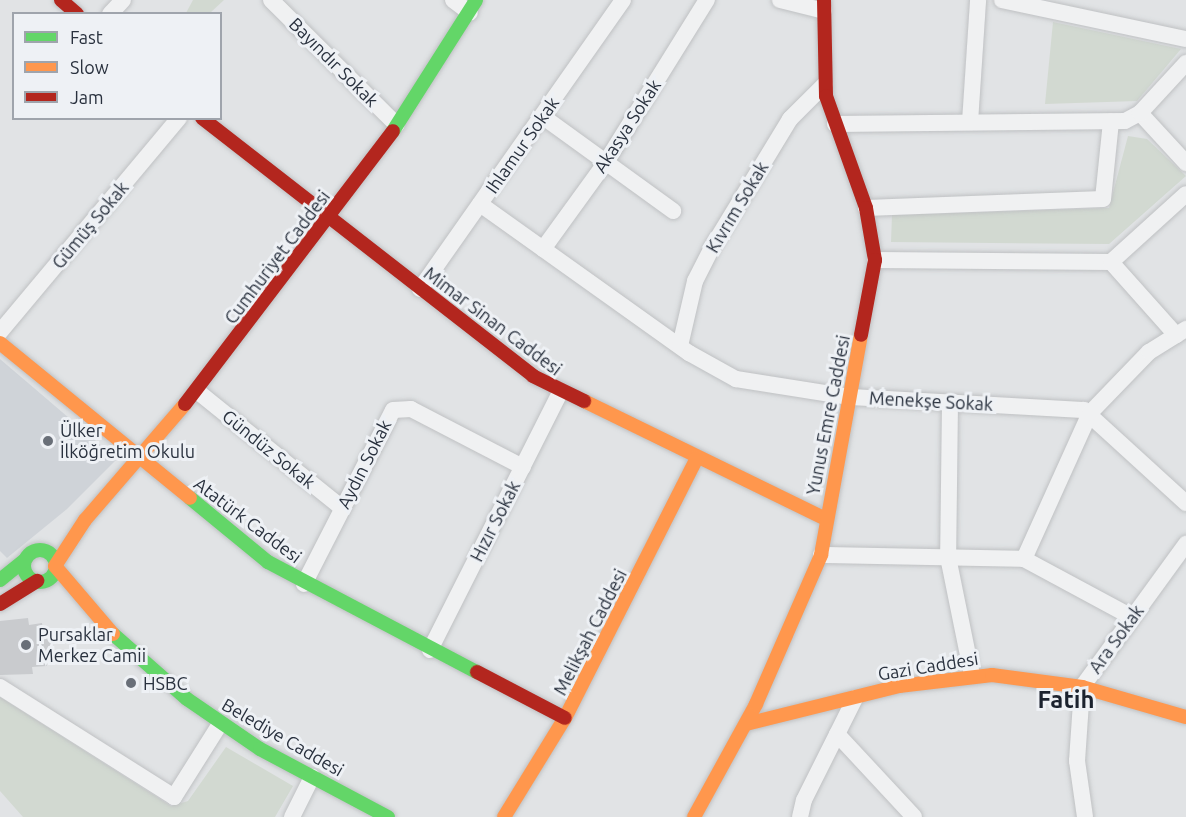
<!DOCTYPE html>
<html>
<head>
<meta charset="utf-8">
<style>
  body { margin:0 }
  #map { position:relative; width:1186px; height:817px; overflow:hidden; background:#e1e3e5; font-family:Ubuntu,sans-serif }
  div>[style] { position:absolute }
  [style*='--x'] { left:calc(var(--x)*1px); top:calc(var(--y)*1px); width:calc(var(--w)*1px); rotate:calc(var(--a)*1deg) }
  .built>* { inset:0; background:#cfd3d8 }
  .green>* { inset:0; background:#d2d9d1 }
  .building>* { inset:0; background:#c9cbce }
  .roads { filter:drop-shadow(0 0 2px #bfc1c3) drop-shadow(0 0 2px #bfc1c3) }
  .street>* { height:16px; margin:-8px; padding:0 8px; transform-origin:8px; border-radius:8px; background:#f0f1f2 }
  .fast>* { height:14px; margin:-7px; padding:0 7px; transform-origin:7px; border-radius:7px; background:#63d668 }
  .fast>.ring { margin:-7px; padding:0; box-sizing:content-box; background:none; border:14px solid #63d668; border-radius:50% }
  .slow>* { height:14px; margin:-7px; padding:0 7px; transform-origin:7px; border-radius:7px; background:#ff974d }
  .jam>* { height:14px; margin:-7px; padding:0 7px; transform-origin:7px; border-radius:7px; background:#b3261e }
  .dots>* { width:16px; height:16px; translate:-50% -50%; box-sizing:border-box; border:3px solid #eef1f5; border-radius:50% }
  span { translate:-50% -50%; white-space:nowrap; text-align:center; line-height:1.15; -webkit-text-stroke:6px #eef1f5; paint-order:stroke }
  .street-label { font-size:18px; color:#29313e }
  .poi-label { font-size:18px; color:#29313e }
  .left { translate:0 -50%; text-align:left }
  .district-label { font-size:24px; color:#1b222e; font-weight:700 }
  .legend { position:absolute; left:12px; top:12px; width:210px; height:108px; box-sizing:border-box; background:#eef1f5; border:2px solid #9fa4ac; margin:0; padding:8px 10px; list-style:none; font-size:18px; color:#29313e }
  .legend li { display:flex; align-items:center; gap:12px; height:30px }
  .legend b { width:30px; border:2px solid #9fa4ac }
</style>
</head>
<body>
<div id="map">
  <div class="built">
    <div style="clip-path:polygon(0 359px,117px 459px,67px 509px,7px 558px,0 551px)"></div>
  </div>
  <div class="green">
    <div style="clip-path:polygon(193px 0,224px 0,210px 13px,186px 13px)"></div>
    <div style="clip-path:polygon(1053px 22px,1181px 49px,1137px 101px,1045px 104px)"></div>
    <div style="clip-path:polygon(1128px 136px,1147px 139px,1186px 176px,1109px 244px,891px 242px,892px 215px,1109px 208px)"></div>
    <div style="clip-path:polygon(0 697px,171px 806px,188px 801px,226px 747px,293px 786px,275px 817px,23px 817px,0 791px)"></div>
  </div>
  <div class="building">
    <div style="clip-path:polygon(28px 618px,29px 625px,42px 623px,44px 637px,51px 638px,53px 652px,45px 654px,47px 666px,32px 667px,33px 674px,0 675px,0 621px)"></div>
  </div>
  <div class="roads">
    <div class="street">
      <div style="--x:271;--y:0;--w:177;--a:44.8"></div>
      <div style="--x:453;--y:0;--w:21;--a:37"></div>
      <div style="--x:780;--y:0;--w:45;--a:14"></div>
      <div style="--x:1002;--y:0;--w:188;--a:12"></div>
      <div style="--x:110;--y:14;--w:19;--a:-47"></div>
      <div style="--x:1140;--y:113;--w:68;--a:47.4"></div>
      <div style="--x:542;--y:116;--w:162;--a:35.9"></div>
      <div style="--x:970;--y:122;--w:122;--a:-86.2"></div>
      <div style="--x:835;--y:124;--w:290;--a:-0.6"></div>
      <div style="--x:1125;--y:121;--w:17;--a:-28"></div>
      <div style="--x:1140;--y:113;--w:68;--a:-47.4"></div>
      <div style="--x:480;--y:204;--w:257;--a:35.5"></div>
      <div style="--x:689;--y:353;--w:54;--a:29"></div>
      <div style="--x:736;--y:379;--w:115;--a:9"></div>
      <div style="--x:850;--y:397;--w:234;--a:3.2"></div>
      <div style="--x:1084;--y:410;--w:138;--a:42.4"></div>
      <div style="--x:866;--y:208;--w:237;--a:-2.2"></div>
      <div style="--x:1103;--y:199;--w:78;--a:-84.1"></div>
      <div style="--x:543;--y:249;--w:107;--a:-54.1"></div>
      <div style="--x:606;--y:162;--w:191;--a:-58.1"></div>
      <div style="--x:875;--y:260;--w:236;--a:0.5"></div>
      <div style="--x:1111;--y:262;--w:101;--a:-42.2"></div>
      <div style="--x:1111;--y:262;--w:98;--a:48.3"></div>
      <div style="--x:420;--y:289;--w:353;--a:-54.9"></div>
      <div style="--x:0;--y:332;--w:279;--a:-50.1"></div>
      <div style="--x:680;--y:346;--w:67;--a:-77"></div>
      <div style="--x:695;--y:281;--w:36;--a:-63"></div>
      <div style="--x:711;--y:249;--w:152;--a:-58.7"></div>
      <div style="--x:790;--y:119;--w:49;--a:-45"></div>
      <div style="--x:197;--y:391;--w:186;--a:38.9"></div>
      <div style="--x:950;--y:403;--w:154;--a:90.7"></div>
      <div style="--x:948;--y:557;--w:120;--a:78.5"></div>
      <div style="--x:821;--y:555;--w:203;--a:1.1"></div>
      <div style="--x:1024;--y:559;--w:120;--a:28.3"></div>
      <div style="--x:1024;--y:559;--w:160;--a:-65.7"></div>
      <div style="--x:1090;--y:413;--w:85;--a:-46"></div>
      <div style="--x:1149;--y:352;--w:44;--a:-31.9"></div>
      <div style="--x:304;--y:584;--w:195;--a:-62.9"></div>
      <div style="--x:393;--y:410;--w:18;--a:-3"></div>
      <div style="--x:411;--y:409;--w:126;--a:27.4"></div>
      <div style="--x:430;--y:650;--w:288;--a:-63.2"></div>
      <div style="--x:0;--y:687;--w:206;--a:32.3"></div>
      <div style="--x:174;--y:797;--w:86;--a:-57.8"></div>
      <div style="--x:837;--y:734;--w:113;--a:47.1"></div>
      <div style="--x:292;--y:817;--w:45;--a:-63.4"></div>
      <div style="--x:800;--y:817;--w:17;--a:-77"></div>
      <div style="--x:804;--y:800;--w:114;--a:-63.4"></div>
      <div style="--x:1085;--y:817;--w:57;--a:-98.1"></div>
      <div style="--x:1077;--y:761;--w:74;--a:-86.1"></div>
      <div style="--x:1082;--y:687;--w:177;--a:-54"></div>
    </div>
    <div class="fast">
      <div style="--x:393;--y:131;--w:155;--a:-57.6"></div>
      <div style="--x:190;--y:498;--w:101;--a:39.4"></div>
      <div style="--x:268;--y:562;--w:236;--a:27.8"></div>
      <div class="ring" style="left:24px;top:550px;width:18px;height:18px"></div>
      <div style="--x:0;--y:580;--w:32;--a:-39"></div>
      <div style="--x:113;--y:634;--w:98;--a:41.3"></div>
      <div style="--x:187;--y:699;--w:88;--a:34.4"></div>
      <div style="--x:260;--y:749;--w:145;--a:28"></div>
    </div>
    <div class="slow">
      <div style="--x:0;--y:343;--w:245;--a:39.2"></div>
      <div style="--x:584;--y:401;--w:269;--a:26"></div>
      <div style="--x:113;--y:634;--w:89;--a:-130.5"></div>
      <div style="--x:55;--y:566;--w:55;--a:-56.9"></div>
      <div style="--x:85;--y:520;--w:153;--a:-49.2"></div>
      <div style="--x:746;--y:724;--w:158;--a:-13.9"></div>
      <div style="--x:899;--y:686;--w:94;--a:-6.7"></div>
      <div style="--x:992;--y:675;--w:91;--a:7.6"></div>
      <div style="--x:1082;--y:687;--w:108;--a:16.1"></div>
      <div style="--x:504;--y:817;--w:116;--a:-58.4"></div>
      <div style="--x:565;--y:718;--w:292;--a:-63.1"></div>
      <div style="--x:694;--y:817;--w:129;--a:-61.2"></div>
      <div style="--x:756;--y:704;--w:163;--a:-66.4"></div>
      <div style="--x:821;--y:555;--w:224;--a:-79.7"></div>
    </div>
    <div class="jam">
      <div style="--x:61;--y:0;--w:21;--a:41"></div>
      <div style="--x:824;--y:0;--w:96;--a:88.8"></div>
      <div style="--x:826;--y:96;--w:119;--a:70.3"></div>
      <div style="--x:866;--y:208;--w:53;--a:80.2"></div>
      <div style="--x:875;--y:260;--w:76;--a:100.6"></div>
      <div style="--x:202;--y:118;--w:420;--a:37.9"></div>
      <div style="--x:533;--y:376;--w:57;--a:26.1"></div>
      <div style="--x:185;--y:404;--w:343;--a:-52.7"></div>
      <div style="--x:0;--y:604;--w:44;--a:-31.9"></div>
      <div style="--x:477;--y:672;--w:99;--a:27.6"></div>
    </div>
  </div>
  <div class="dots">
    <div style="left:48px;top:441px;background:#696f78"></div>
    <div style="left:26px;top:645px;background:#696f78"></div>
    <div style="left:131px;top:683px;background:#696f78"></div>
  </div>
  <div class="street-label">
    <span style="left:334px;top:62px;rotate:45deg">Bayındır Sokak</span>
    <span style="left:627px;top:126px;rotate:-57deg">Akasya Sokak</span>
    <span style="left:522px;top:145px;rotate:-55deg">Ihlamur Sokak</span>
    <span style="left:737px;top:207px;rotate:-59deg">Kıvrım Sokak</span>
    <span style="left:90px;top:225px;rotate:-50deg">Gümüş Sokak</span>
    <span style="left:277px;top:257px;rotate:-53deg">Cumhuriyet Caddesi</span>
    <span style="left:493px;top:321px;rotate:37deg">Mimar Sinan Caddesi</span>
    <span style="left:931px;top:401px;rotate:3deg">Menekşe Sokak</span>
    <span style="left:828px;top:415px;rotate:-79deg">Yunus Emre Caddesi</span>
    <span style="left:269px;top:449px;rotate:39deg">Gündüz Sokak</span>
    <span style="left:364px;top:464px;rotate:-63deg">Aydın Sokak</span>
    <span style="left:248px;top:520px;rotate:37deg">Atatürk Caddesi</span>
    <span style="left:495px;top:521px;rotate:-63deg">Hızır Sokak</span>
    <span style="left:590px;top:632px;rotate:-63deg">Melikşah Caddesi</span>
    <span style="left:1116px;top:639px;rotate:-54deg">Ara Sokak</span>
    <span style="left:928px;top:666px;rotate:-9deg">Gazi Caddesi</span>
    <span style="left:283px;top:737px;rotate:30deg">Belediye Caddesi</span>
  </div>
  <div class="poi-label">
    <span class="left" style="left:60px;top:441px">Ülker<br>İlköğretim Okulu</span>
    <span class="left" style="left:38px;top:645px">Pursaklar<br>Merkez Camii</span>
    <span class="left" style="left:143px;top:683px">HSBC</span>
  </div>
  <div class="district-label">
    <span style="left:1066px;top:700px">Fatih</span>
  </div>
  <ul class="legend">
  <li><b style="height:8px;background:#63d668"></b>Fast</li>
  <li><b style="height:8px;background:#ff974d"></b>Slow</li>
  <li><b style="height:8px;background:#b3261e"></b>Jam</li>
  </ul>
</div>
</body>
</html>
